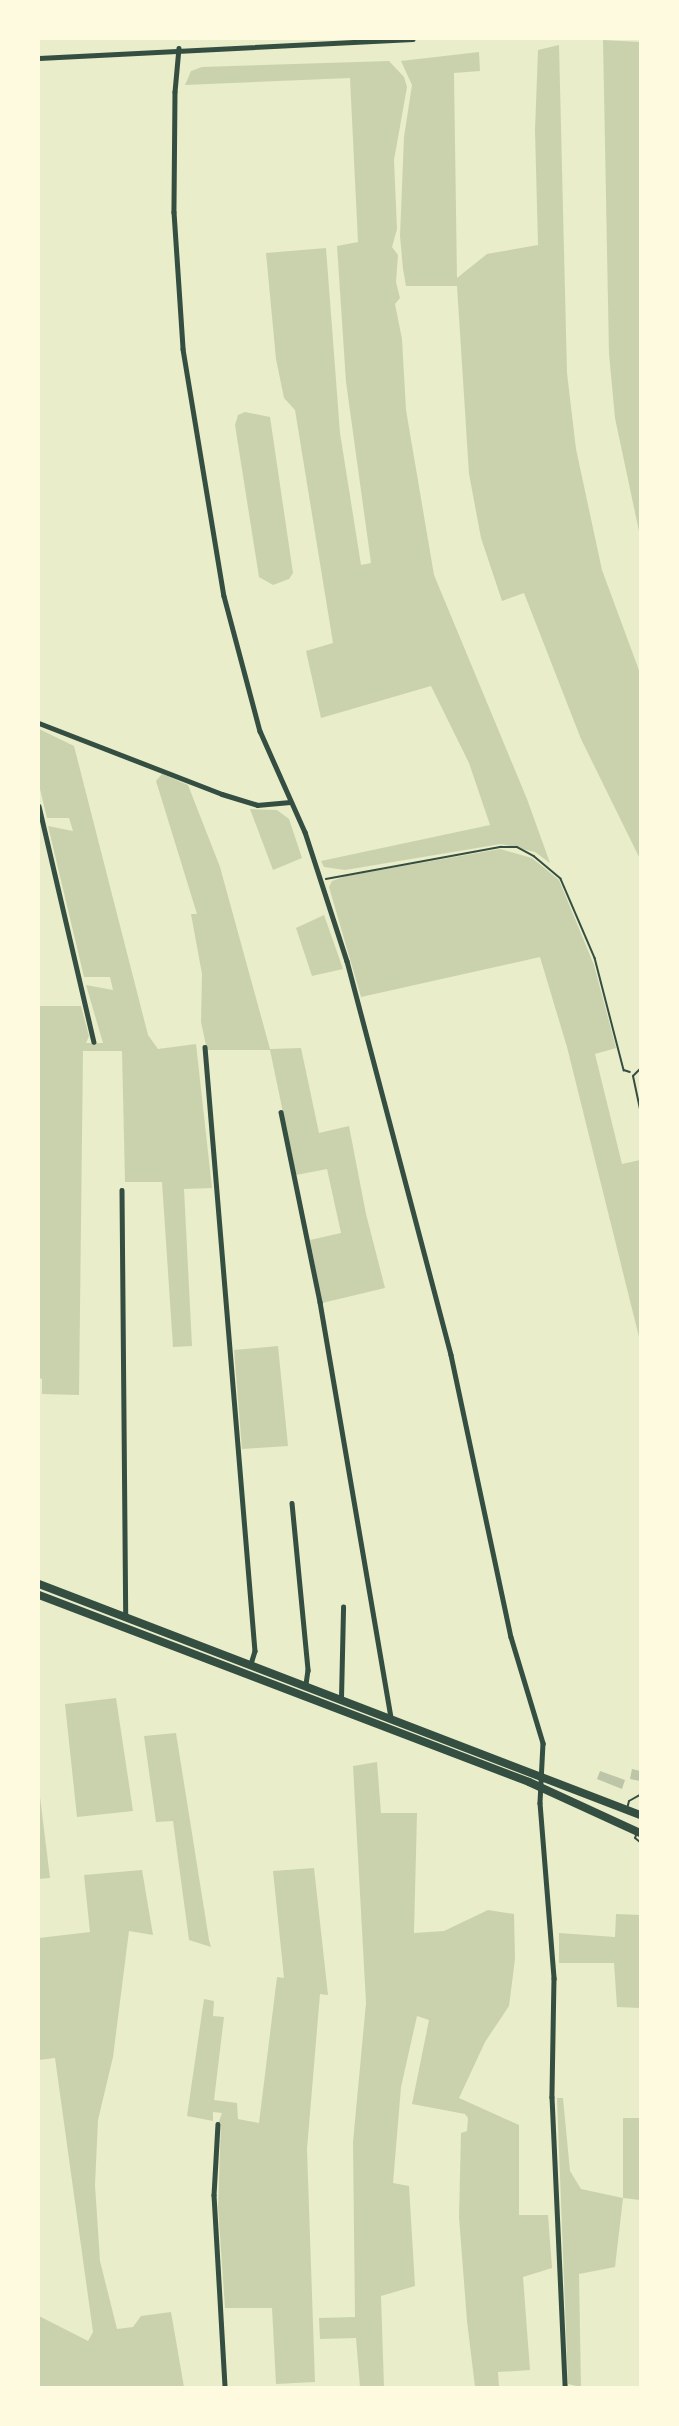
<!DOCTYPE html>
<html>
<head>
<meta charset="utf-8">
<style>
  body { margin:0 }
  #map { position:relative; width:679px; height:2426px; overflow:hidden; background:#e9edc9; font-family:"Exo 2",sans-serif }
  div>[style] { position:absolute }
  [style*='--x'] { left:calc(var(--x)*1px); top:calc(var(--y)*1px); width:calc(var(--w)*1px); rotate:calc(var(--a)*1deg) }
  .green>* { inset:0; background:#cad2ad }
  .building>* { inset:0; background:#bcc5a7 }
  .path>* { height:1.5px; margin:-0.75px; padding:0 0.75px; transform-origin:0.75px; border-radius:0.75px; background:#344e41 }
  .service>* { height:2px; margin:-1px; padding:0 1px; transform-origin:1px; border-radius:1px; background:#344e41 }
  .minor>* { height:4.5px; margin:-2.25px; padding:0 2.25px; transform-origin:2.25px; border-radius:2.25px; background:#344e41 }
  .primary>* { height:8px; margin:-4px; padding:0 4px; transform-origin:4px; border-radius:4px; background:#344e41 }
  span { translate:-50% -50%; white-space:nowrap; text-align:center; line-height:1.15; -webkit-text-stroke:6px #fefae0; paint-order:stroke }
  .frame { position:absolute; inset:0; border:40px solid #fefae0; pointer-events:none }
</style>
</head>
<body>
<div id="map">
  <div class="green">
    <div style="clip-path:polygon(603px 40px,640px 42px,640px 536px,615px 418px,609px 354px)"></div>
    <div style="clip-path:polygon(559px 45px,567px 373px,576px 449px,602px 570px,640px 673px,640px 859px,581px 739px,524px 593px,502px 601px,481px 538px,469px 474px,457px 286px,406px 286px,403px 269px,400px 236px,404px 137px,412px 85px,401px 61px,479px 52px,480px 71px,454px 73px,457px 278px,487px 254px,538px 245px,535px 130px,538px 50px)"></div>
    <div style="clip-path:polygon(389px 61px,404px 77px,407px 87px,394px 160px,397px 229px,392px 247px,398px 255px,396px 282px,400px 298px,395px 304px,402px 339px,406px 410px,434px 575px,527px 799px,550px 863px,535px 852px,501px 844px,345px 870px,324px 867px,321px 861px,490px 825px,469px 763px,431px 686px,321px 718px,306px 651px,333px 643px,295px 410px,284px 398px,276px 359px,266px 253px,326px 248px,340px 433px,361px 565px,371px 563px,346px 382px,337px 246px,358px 242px,350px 78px,185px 85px,191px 71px,202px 67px)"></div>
    <div style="clip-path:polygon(245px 412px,270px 417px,293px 573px,289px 579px,273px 585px,259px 577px,235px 425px,238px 415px)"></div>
    <div style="clip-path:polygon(39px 729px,74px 746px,148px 1035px,158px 1049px,196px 1044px,212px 1188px,184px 1189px,192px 1346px,173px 1347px,162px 1182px,125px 1182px,122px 1051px,83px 1051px,79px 1395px,42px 1394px,42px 1379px,39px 1378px,39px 1006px,81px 1006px,89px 1036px,86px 1043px,103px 1043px,86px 985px,113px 990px,110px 977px,84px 977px,48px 826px,73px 831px,69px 818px,47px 818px,39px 785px)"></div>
    <div style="clip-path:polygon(162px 774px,188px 785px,220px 867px,270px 1049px,301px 1048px,319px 1133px,349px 1126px,366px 1214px,385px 1288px,322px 1303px,310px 1240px,341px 1233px,327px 1169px,296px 1175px,270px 1050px,207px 1050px,201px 1022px,202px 974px,191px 914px,197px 914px,156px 781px)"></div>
    <div style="clip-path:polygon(250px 809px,277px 810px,289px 819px,302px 858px,273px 870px)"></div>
    <div style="clip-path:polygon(500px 849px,532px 858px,559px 880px,594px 965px,616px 1048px,595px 1054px,622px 1164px,640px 1160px,640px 1341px,567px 1047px,540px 957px,361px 997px,329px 887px,332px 881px,346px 876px)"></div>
    <div style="clip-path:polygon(324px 915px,343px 969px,312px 976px,296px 928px)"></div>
    <div style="clip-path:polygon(278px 1346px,288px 1446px,242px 1449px,234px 1350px)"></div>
    <div style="clip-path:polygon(116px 1698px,133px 1811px,77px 1817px,65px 1704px)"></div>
    <div style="clip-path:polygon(176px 1733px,209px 1940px,211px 1947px,189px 1940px,173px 1821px,156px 1822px,144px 1736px)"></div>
    <div style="clip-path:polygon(377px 1762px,381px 1813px,417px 1813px,414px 1933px,444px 1931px,488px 1910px,514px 1914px,515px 1959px,509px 2006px,485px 2042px,459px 2098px,519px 2125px,519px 2215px,548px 2215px,552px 2268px,523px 2277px,530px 2370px,498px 2372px,499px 2387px,475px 2387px,467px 2321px,459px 2217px,461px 2133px,467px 2131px,468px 2118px,465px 2114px,412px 2104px,429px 2020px,417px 2016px,401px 2087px,393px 2183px,409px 2186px,415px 2286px,381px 2296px,384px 2387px,360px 2387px,356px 2338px,320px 2339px,319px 2318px,355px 2317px,353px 2142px,366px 2003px,353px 1766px)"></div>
    <div style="clip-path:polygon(39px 1789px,50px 1878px,39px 1879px)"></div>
    <div style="clip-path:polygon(314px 1868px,328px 1995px,320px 1994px,307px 2149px,315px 2382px,276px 2384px,272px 2308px,225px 2308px,218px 2207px,221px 2123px,218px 2124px,222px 2113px,213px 2112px,213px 2121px,187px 2116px,204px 1999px,214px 2001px,213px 2016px,224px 2017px,214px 2100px,237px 2103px,238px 2119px,259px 2123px,277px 1977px,284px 1978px,273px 1871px)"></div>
    <div style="clip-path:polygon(142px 1870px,153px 1935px,129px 1931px,113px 2057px,98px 2120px,95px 2185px,100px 2261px,117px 2329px,133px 2327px,141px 2316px,171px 2312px,184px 2387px,39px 2387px,39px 2316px,88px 2341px,93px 2332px,55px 2058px,39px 2060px,39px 1938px,90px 1932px,84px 1875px)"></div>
    <div style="clip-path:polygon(616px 1914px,640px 1915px,640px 2008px,617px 2007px,614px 1963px,559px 1963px,559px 1933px,615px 1937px)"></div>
    <div style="clip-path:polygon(557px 2098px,563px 2098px,570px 2171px,581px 2189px,623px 2198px,623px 2118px,640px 2118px,640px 2200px,623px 2198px,615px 2267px,579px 2274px,581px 2387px,568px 2384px)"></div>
  </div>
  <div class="building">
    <div style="clip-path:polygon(632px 1769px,640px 1771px,640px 1781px,630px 1779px)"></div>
    <div style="clip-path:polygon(600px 1771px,625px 1780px,622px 1789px,597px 1779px)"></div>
  </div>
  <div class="path">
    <div style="--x:326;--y:879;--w:178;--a:-10.4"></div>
    <div style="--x:501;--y:847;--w:16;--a:0"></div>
    <div style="--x:517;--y:847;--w:19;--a:28"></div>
    <div style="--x:534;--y:856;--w:35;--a:40"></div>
    <div style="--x:561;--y:879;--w:86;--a:66.7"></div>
    <div style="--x:595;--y:958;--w:116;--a:75.5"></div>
    <div style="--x:624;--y:1070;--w:6;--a:18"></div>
  </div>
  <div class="service">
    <div style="--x:640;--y:1069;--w:10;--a:135"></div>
    <div style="--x:633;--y:1076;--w:35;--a:78"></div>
    <div style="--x:627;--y:1809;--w:8;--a:-76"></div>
    <div style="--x:629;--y:1801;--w:13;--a:-29"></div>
    <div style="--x:637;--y:1832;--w:6;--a:108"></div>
    <div style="--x:635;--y:1838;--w:6;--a:39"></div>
  </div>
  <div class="minor">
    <div style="--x:179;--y:48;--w:44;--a:95.2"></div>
    <div style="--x:175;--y:92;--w:120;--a:90.5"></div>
    <div style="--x:174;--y:212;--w:137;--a:86.2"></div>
    <div style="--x:183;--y:349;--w:250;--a:80.6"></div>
    <div style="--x:224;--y:596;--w:140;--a:75.1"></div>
    <div style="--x:260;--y:731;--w:111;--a:66"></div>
    <div style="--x:305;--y:832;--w:136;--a:72"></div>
    <div style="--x:347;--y:961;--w:407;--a:75.2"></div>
    <div style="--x:451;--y:1355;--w:288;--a:78"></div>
    <div style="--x:511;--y:1637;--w:111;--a:73.2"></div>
    <div style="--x:543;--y:1743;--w:60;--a:92.9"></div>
    <div style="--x:540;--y:1803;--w:176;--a:85.4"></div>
    <div style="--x:554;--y:1978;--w:119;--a:91"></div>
    <div style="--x:552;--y:2097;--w:290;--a:87.4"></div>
    <div style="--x:39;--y:58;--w:374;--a:-2.9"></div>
    <div style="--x:39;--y:723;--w:196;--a:21.2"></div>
    <div style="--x:222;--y:794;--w:37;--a:17"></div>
    <div style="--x:257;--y:805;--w:33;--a:-5"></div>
    <div style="--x:39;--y:806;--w:242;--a:76.9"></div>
    <div style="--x:205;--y:1047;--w:606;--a:85.27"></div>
    <div style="--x:255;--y:1651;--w:14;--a:107"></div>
    <div style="--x:281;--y:1112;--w:194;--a:78.4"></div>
    <div style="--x:320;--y:1302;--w:421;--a:80.3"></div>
    <div style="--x:122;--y:1190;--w:427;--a:89.5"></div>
    <div style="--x:292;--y:1503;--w:168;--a:84.5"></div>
    <div style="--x:308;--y:1670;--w:15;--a:98"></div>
    <div style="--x:341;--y:1698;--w:91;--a:-88.7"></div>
    <div style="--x:218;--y:2124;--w:71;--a:93.2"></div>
    <div style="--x:214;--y:2195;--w:192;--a:86.7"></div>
  </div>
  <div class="primary">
    <div style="--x:39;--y:1584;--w:644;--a:21.02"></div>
    <div style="--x:39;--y:1595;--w:524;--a:20.89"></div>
    <div style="--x:529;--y:1782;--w:122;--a:24.7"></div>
  </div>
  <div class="frame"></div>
</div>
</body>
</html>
